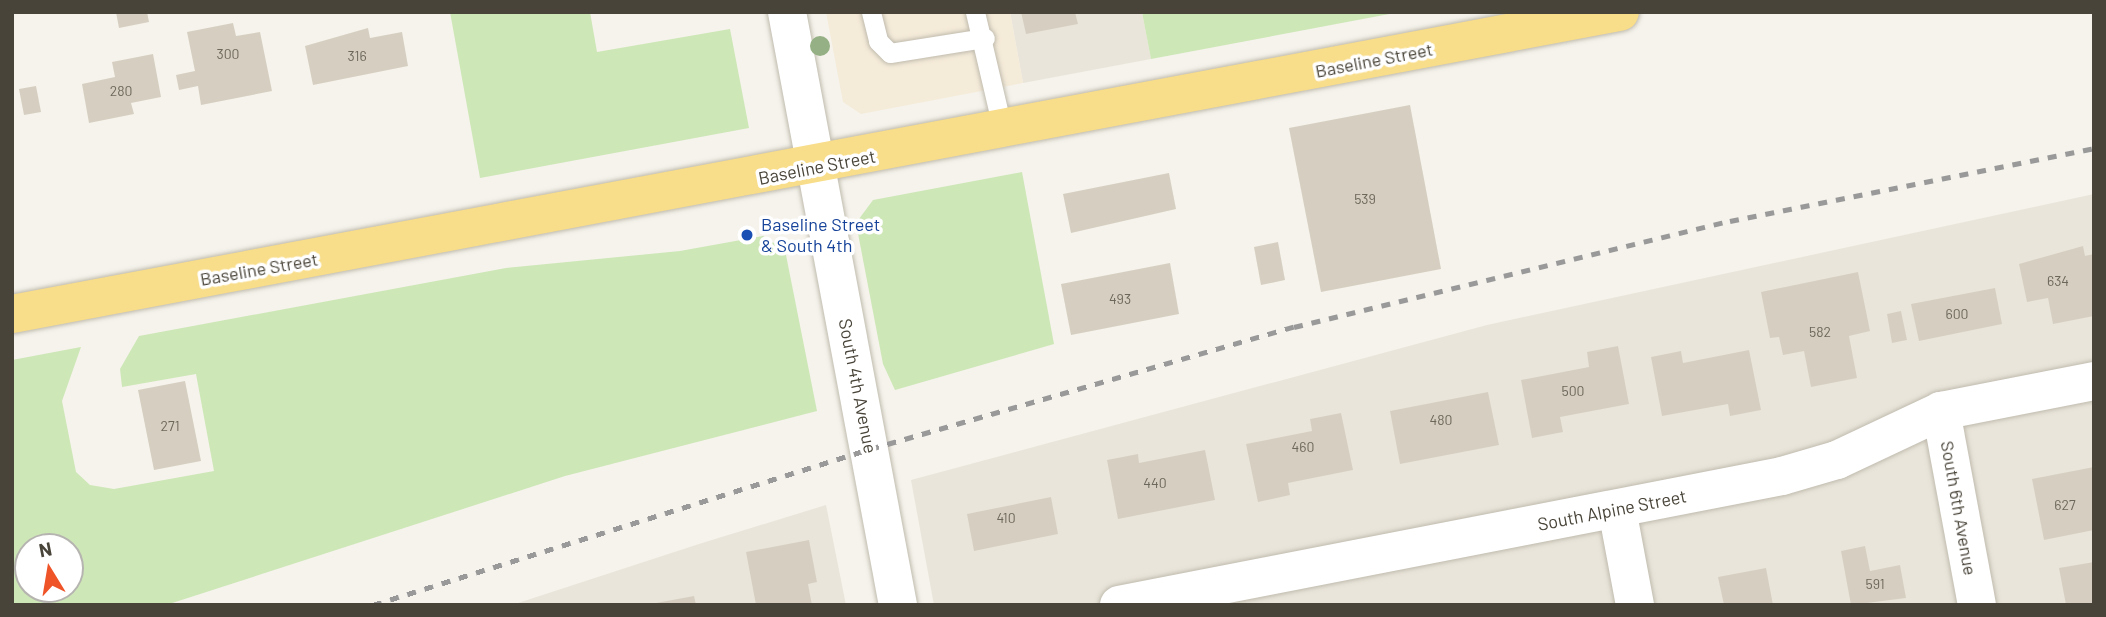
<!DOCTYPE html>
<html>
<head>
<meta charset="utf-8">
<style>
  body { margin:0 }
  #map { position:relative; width:2106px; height:617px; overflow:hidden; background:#f5f3ec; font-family:Barlow,sans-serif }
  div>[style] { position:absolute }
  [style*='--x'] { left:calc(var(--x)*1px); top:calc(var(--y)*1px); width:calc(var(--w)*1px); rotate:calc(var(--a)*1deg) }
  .residential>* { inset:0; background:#e9e5da }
  .commercial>* { inset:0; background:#f5ebd9 }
  .green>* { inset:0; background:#cee7b7 }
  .building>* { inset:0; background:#d6cfc1 }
  .roads { filter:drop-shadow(0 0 2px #c0bbae) drop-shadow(0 0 2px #c0bbae) }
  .service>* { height:19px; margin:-9.5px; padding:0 9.5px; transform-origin:9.5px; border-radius:9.5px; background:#fff }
  .minor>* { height:38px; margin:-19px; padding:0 19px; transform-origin:19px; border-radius:19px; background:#fff }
  .tertiary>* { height:38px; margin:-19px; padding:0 19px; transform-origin:19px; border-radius:19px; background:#fff }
  .trunk>* { height:38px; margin:-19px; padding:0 19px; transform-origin:19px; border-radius:19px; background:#f8dd8a }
  .rail>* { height:5px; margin-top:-2.5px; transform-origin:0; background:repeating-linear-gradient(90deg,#999 0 9px,transparent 0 18px) }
  .trees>* { width:20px; height:20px; margin:-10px; border-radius:50%; background:#95b084 }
  .dots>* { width:19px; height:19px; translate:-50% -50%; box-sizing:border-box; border:4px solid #fff; border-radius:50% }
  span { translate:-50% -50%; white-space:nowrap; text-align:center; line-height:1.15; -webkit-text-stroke:7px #fff; paint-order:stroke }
  .number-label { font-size:14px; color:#6c675b }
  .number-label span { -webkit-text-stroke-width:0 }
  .street-label { font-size:18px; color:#494439 }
  .transit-label { font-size:18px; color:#164399 }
  .left { translate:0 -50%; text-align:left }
  .frame { position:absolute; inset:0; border:14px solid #494439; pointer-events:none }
  .north { position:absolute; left:14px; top:533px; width:70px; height:70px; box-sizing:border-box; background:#fff; border:2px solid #b6b4b0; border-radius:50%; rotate:349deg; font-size:19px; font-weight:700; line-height:28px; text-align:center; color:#494439 }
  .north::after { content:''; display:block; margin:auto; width:24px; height:32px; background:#ef5428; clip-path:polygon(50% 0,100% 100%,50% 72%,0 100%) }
</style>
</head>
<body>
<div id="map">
  <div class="residential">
    <div style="clip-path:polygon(1010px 12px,1142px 12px,1151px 59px,1023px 83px)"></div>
    <div style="clip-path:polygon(2094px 194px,2094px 605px,934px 605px,911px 480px,1487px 325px)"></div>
    <div style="clip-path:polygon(826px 505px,846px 605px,512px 605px,699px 544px)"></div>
  </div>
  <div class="commercial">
    <div style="clip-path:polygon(826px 12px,1010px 12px,1023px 83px,861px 114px,843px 102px)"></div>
  </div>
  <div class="green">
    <div style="clip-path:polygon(450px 12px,590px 12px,597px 52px,730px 29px,749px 128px,480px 178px)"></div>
    <div style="clip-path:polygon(1142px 12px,1400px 12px,1151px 59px)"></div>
    <div style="clip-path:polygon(1022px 172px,1054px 344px,895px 390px,883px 364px,856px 223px,873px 200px)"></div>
    <div style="clip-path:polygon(evenodd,763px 236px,785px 250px,817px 411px,565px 476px,166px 605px,12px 605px,12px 360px,81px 347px,62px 401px,76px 472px,90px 485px,114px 489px,214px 471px,196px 374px,122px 387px,120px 369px,139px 336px,506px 268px,680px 251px,763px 236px,28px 547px,70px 547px,70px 589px,28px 589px,28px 547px)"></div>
  </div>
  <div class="building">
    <div style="clip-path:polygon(116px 12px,147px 12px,149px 22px,119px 28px)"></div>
    <div style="clip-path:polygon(1021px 12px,1075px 12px,1078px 24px,1026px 34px)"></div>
    <div style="clip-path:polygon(233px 23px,236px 36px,260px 32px,272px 91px,201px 105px,198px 86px,179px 90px,176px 75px,195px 71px,187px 32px)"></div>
    <div style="clip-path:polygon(368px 28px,370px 38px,402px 32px,408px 66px,313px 85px,305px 46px)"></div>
    <div style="clip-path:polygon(153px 54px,161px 97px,131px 103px,134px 114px,89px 123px,82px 84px,115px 77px,112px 62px)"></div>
    <div style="clip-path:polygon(36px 86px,41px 112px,24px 115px,19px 89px)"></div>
    <div style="clip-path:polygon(1410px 105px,1441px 269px,1321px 292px,1289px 128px)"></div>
    <div style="clip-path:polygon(1169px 173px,1176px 209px,1071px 233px,1063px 194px)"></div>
    <div style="clip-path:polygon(1278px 242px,1285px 280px,1261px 285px,1254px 247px)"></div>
    <div style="clip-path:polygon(2083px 246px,2085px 256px,2094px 254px,2094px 316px,2053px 324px,2048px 298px,2027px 302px,2019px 264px)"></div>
    <div style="clip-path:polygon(1170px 263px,1179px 314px,1071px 335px,1061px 284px)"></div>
    <div style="clip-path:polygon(1858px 272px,1870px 331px,1849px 336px,1857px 378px,1811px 387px,1804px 351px,1783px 355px,1779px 337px,1770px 338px,1761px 292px)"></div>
    <div style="clip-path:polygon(1995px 288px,2002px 324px,1919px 341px,1911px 304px)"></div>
    <div style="clip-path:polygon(1901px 311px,1907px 340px,1892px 343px,1887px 314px)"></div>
    <div style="clip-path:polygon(1618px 346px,1629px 404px,1560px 417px,1563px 432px,1532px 438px,1521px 380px,1589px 367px,1587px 352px)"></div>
    <div style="clip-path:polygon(1749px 350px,1761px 410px,1730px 416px,1728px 404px,1662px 416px,1651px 357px,1681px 351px,1683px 363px)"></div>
    <div style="clip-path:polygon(185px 381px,201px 461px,154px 470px,138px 390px)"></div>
    <div style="clip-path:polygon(1488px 392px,1499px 445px,1400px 464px,1390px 411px)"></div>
    <div style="clip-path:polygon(1341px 413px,1353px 470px,1288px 483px,1290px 495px,1258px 502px,1246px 444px,1312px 431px,1310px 419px)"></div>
    <div style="clip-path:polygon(1205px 450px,1215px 500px,1118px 519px,1107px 460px,1138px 454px,1139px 463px)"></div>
    <div style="clip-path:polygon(2094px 467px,2094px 530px,2044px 540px,2032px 479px)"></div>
    <div style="clip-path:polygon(1051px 497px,1058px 534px,974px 551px,967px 514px)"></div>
    <div style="clip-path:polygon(809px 540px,817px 582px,808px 584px,812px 605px,756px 605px,746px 552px)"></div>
    <div style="clip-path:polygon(1865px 546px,1870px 571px,1900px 565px,1906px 598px,1851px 605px,1841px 551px)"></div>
    <div style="clip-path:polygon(2094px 562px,2094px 605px,2066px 605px,2059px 568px)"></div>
    <div style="clip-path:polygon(1766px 568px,1773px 605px,1724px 605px,1718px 577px)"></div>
    <div style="clip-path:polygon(694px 596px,696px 605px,656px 605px,656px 603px)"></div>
  </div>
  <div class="roads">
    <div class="service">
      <div style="--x:871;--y:12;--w:30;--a:76"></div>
      <div style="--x:878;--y:41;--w:17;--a:45"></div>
      <div style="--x:890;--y:53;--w:96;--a:-9"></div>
      <div style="--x:975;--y:12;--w:122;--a:76.8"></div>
    </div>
    <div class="minor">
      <div style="--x:816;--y:167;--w:446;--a:79.4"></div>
      <div style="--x:1941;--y:411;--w:197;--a:79.5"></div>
      <div style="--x:1617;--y:509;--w:98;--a:79.4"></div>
      <div style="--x:1119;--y:605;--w:675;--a:-11.01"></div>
      <div style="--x:1782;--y:476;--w:57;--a:-16.2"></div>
      <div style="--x:1837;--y:460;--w:115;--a:-25.2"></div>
      <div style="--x:1941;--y:411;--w:156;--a:-11.1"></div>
    </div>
    <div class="tertiary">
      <div style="--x:787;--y:12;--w:158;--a:79.4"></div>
    </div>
    <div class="trunk">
      <div style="--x:12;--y:314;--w:1636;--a:-10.64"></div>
    </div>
  </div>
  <div class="rail">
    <div style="--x:373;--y:605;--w:521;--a:-17.43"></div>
    <div style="--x:870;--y:449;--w:441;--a:-16.1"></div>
    <div style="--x:1294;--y:327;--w:449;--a:-13.7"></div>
    <div style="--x:1730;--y:221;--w:371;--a:-11.3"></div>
  </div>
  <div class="trees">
    <div style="left:820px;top:46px"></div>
  </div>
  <div class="dots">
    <div style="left:747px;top:235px;background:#1a4fb4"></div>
  </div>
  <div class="number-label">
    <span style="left:228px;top:54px">300</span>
    <span style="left:357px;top:56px">316</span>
    <span style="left:121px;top:91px">280</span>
    <span style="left:1365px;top:199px">539</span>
    <span style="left:2058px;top:281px">634</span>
    <span style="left:1120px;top:299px">493</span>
    <span style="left:1957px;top:314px">600</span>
    <span style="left:1820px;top:332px">582</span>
    <span style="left:1573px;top:391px">500</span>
    <span style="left:1441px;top:420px">480</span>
    <span style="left:170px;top:426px">271</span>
    <span style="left:1303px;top:447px">460</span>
    <span style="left:1155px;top:483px">440</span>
    <span style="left:2065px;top:505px">627</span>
    <span style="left:1006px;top:518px">410</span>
    <span style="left:1875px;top:584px">591</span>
  </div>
  <div class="street-label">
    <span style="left:1374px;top:60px;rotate:-11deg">Baseline Street</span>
    <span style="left:817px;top:167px;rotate:-11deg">Baseline Street</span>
    <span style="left:259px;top:269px;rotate:-10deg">Baseline Street</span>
    <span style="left:858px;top:386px;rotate:79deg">South 4th Avenue</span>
    <span style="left:1959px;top:508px;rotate:80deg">South 6th Avenue</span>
    <span style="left:1612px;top:510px;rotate:-11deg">South Alpine Street</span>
  </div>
  <div class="transit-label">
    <span class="left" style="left:761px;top:235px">Baseline Street<br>&amp; South 4th</span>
  </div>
  <div class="frame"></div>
  <div class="north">N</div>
</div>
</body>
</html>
